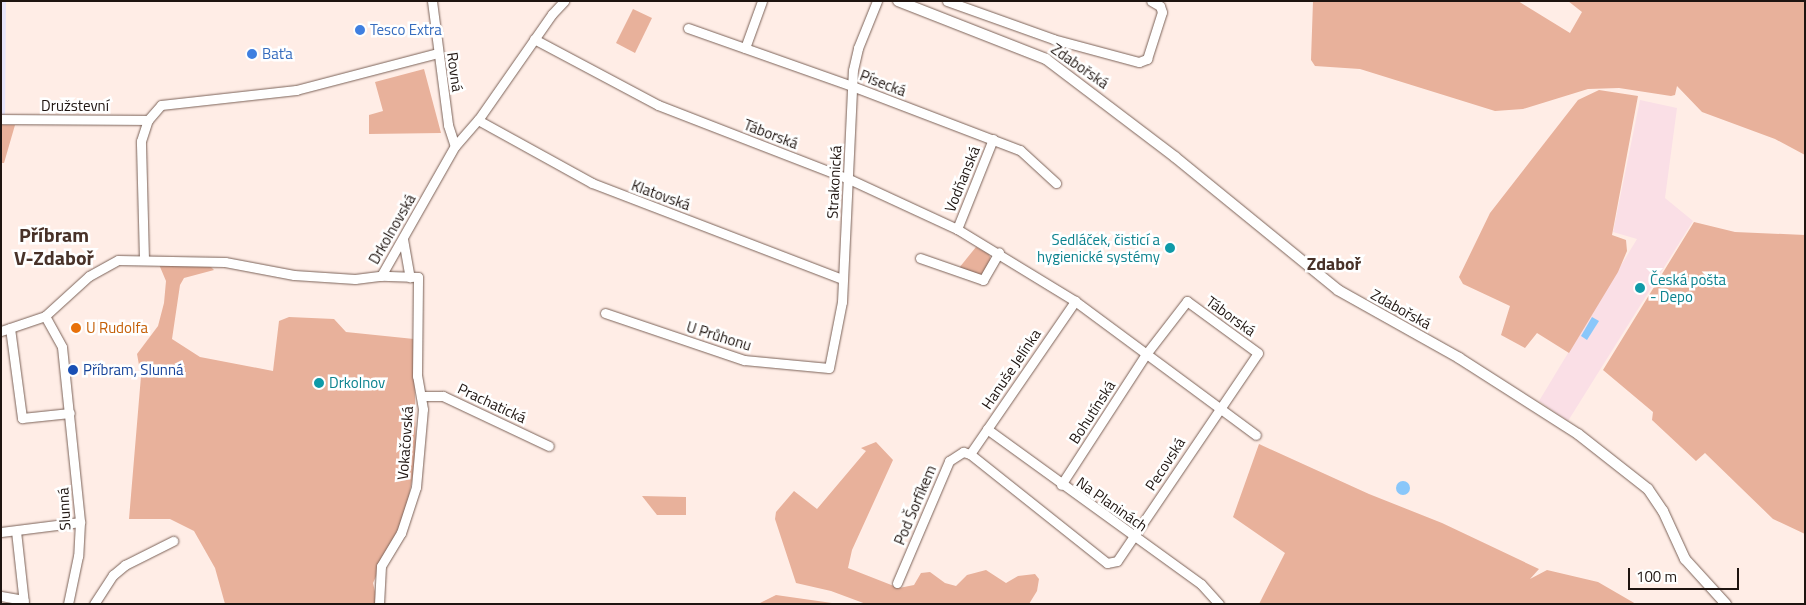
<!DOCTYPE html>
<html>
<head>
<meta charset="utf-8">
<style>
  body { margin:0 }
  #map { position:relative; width:1806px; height:605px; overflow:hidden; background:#ffede6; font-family:"Titillium Web",sans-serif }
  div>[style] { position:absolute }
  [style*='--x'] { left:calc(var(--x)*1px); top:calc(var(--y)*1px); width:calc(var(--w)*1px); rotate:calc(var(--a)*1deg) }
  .industrial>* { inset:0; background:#fadfe6 }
  .medical>* { inset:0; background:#e7e4fa }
  .green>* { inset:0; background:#e8b19b }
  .water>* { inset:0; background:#8ac7fa }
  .round { border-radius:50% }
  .roads { filter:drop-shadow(0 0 1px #7b6258) drop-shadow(0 0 1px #7b6258) }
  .minor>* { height:9px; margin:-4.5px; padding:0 4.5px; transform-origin:4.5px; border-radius:4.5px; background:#fff }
  .tertiary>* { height:10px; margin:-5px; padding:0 5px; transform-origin:5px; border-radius:5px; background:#fff }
  .dots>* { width:14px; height:14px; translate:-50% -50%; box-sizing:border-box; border:2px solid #fff; border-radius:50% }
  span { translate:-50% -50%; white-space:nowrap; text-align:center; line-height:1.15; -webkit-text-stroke:5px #fff; paint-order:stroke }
  .shop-label { font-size:15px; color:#366cbe }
  .left { translate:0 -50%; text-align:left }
  .street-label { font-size:15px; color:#1e1410 }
  .culture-label { font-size:15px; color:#0d838f }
  .right { translate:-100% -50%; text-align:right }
  .food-label { font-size:15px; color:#c56008 }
  .transit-label { font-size:15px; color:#164399 }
  .quarter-label { font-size:18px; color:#483229; font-weight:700 }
  .district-label { font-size:20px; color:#483229; font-weight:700 }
  .frame { position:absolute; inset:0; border:2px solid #1e1410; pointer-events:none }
  .scale { position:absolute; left:1628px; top:568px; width:111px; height:22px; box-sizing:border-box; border:2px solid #1e1410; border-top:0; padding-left:6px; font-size:15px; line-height:18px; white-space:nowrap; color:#1e1410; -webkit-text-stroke:4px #fff; paint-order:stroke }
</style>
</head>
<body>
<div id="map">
  <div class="industrial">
    <div style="clip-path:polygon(1640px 100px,1677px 108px,1665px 198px,1693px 221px,1568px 421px,1539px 401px,1637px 239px,1613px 232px)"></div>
  </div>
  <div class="medical">
    <div style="clip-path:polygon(1px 1px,6px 1px,5px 122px,1px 122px)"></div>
  </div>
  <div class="green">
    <div style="clip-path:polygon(1313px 1px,1518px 1px,1570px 33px,1582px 12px,1568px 1px,1805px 1px,1805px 155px,1775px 139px,1702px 112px,1677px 86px,1675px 95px,1671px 96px,1619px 88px,1588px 89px,1523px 109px,1495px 111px,1360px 69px,1315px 66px,1311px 60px)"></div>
    <div style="clip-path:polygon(633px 9px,652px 18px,635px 53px,616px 43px)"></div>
    <div style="clip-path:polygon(424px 69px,441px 133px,369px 134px,369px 115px,383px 111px,375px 82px)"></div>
    <div style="clip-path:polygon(1599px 90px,1638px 96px,1612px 235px,1626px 240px,1627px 251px,1618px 272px,1569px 353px,1537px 333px,1525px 348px,1501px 335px,1510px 306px,1463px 284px,1459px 277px,1490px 213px,1578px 100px)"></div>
    <div style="clip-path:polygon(1px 125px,15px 125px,4px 163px,1px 163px)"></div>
    <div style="clip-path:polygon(1694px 222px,1735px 232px,1805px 235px,1805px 534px,1773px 519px,1705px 453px,1696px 461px,1652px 420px,1653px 412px,1603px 370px)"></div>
    <div style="clip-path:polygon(976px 247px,989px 254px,991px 260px,983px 275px,978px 275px,959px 268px)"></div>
    <div style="clip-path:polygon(158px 262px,206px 262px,214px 270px,184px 278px,180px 285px,172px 339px,200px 357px,273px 371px,279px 321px,289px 317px,334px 319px,346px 332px,414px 339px,416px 459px,406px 512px,373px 583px,378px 604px,225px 604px,215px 568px,194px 531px,170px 519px,129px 519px,141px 376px,137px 354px,158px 326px,164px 303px,166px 281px)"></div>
    <div style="clip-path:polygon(876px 442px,893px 460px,852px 550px,848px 568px,899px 588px,914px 585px,921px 573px,930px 572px,945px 583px,956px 586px,967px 575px,986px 570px,1006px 583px,1018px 576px,1035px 574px,1039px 579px,1037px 591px,1029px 604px,866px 604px,831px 591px,796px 583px,775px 519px,776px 512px,794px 491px,817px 509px,866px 451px,861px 448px)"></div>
    <div style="clip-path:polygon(1259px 444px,1369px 494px,1442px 523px,1539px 569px,1530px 579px,1547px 570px,1598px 582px,1636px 604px,1259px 604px,1285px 553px,1233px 517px)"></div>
    <div style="clip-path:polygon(642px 496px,686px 497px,686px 515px,657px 515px)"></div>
    <div style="clip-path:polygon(776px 595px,839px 604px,758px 604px)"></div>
  </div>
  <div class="water">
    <div style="clip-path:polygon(1592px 317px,1599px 321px,1587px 340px,1581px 336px)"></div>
    <div class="round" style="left:1396px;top:481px;width:14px;height:14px"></div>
  </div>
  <div class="roads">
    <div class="minor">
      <div style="--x:432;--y:1;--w:125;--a:82.6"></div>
      <div style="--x:448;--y:125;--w:22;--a:72"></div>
      <div style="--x:947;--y:1;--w:113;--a:19.7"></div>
      <div style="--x:1053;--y:39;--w:89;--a:15"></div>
      <div style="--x:1139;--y:62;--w:9;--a:-21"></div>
      <div style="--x:1147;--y:59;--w:49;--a:-72.3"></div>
      <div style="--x:1162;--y:12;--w:6;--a:-108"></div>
      <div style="--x:1160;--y:6;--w:10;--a:-151"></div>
      <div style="--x:688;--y:28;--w:174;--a:19.5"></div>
      <div style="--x:852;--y:86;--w:180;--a:20.9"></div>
      <div style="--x:1020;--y:150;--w:49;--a:42.5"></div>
      <div style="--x:534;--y:39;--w:140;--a:28"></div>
      <div style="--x:658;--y:105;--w:205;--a:21.2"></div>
      <div style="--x:849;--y:179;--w:119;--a:24.8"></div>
      <div style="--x:957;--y:229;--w:138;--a:31.4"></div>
      <div style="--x:1075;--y:301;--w:225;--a:36.5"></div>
      <div style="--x:745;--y:48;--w:50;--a:-70.1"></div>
      <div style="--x:1;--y:119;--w:147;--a:0.4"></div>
      <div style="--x:478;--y:120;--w:130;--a:28.9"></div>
      <div style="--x:592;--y:183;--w:268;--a:21"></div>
      <div style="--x:957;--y:229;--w:97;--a:-68.2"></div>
      <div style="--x:403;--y:239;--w:39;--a:80"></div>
      <div style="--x:920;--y:258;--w:67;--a:19.2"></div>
      <div style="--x:983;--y:280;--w:32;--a:-60"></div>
      <div style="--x:144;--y:259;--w:118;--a:-91.5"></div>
      <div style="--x:141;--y:141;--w:22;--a:-72"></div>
      <div style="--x:148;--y:120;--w:20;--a:-49"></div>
      <div style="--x:161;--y:105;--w:136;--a:-6.3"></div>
      <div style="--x:296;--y:90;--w:147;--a:-14.6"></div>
      <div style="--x:605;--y:313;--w:147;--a:18.7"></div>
      <div style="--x:744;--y:360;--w:85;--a:5.4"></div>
      <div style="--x:829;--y:368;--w:67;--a:-78.9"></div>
      <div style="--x:842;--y:302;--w:232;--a:-87.3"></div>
      <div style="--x:853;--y:70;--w:23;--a:-77"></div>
      <div style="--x:858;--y:48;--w:51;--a:-68"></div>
      <div style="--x:45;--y:316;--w:35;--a:61"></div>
      <div style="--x:62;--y:347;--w:176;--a:84.1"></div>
      <div style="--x:80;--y:522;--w:34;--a:93"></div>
      <div style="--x:78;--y:556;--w:49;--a:101.8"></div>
      <div style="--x:10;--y:328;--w:91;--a:82.4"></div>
      <div style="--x:22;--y:418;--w:48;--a:-5.9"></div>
      <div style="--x:1;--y:331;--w:46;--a:-18.8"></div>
      <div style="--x:45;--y:316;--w:59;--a:-42.3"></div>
      <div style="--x:89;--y:276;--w:33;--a:-29"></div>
      <div style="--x:118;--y:260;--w:107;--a:1.1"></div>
      <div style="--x:225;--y:262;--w:70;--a:10.7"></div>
      <div style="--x:294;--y:275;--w:61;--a:3.8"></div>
      <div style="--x:355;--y:279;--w:26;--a:-7"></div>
      <div style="--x:381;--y:276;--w:150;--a:-60.4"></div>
      <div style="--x:455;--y:146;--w:35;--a:-49"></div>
      <div style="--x:478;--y:120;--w:129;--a:-55.1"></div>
      <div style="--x:552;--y:14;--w:18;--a:-47"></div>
      <div style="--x:422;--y:396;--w:21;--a:0"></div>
      <div style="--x:443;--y:396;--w:117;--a:25.3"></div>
      <div style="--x:987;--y:429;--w:264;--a:35.9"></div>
      <div style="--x:1201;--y:584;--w:27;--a:48"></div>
      <div style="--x:970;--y:454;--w:186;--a:-55.5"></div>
      <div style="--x:16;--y:531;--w:73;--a:83.7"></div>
      <div style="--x:1;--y:532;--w:80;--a:-7.2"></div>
      <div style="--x:897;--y:583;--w:133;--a:-66.9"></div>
      <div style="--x:949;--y:461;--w:17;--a:-33"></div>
      <div style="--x:963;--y:452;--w:7;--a:16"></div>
      <div style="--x:970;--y:454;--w:175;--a:38.5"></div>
      <div style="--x:1107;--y:563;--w:10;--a:-11"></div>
      <div style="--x:1117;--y:561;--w:251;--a:-55.9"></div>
      <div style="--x:1258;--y:353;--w:88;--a:-143.8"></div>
      <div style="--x:1187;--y:301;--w:67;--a:127.7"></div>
      <div style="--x:1146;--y:354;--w:156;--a:123"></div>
      <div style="--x:1;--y:596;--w:23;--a:10"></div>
      <div style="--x:94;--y:604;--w:35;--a:-57"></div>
      <div style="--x:113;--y:575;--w:16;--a:-40"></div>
      <div style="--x:125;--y:565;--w:54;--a:-26.6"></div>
      <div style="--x:379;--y:604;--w:38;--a:-87"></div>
      <div style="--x:381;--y:566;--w:39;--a:-59"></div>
      <div style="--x:401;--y:533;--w:48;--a:-71.9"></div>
      <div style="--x:416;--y:487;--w:78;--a:-84.9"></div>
      <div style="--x:423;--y:409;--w:34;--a:-100"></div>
      <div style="--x:417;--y:376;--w:99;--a:-89.4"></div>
      <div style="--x:418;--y:277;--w:37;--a:-178"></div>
    </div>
    <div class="tertiary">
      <div style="--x:898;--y:1;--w:159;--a:21.4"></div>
      <div style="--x:1046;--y:59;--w:162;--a:37.2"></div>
      <div style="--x:1175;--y:157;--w:210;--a:39.2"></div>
      <div style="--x:1338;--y:290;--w:139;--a:29.3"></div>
      <div style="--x:1459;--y:358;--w:141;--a:32.6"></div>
      <div style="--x:1578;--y:434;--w:89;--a:38.2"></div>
      <div style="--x:1648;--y:489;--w:27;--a:56"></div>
      <div style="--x:1663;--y:511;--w:53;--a:65.4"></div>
      <div style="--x:1685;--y:559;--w:61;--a:47.7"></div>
    </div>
  </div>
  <div class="dots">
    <div style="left:360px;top:30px;background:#3f7fe0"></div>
    <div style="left:252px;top:54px;background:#3f7fe0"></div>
    <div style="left:1170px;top:248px;background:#0f9aa8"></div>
    <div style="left:1640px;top:288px;background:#0f9aa8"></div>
    <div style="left:76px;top:328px;background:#e8710a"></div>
    <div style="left:73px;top:370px;background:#1a4fb4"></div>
    <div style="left:319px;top:383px;background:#0f9aa8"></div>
  </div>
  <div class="shop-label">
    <span class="left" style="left:370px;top:30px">Tesco Extra</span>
    <span class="left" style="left:262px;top:54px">Baťa</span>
  </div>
  <div class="street-label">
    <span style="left:1080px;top:66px;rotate:35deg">Zdabořská</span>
    <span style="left:455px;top:72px;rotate:82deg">Rovná</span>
    <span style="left:883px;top:83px;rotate:21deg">Písecká</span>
    <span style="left:75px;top:106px">Družstevní</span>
    <span style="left:771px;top:134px;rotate:21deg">Táborská</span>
    <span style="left:962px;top:179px;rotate:-68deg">Vodňanská</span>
    <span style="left:834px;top:182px;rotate:-87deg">Strakonická</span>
    <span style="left:661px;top:195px;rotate:20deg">Klatovská</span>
    <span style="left:392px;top:229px;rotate:-60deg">Drkolnovská</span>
    <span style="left:1401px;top:309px;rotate:29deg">Zdabořská</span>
    <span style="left:1231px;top:316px;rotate:36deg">Táborská</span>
    <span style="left:719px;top:336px;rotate:17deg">U Průhonu</span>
    <span style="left:1011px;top:369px;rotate:-56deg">Hanuše Jelínka</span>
    <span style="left:492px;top:403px;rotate:25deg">Prachatická</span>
    <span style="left:1092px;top:412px;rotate:-57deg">Bohutínská</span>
    <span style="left:405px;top:443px;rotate:-86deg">Vokačovská</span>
    <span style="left:1165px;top:464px;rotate:-57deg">Pecovská</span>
    <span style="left:1112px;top:504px;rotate:35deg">Na Planinách</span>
    <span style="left:915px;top:505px;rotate:-67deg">Pod Šorfíkem</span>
    <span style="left:64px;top:509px;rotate:-93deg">Slunná</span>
  </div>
  <div class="culture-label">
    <span class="right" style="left:1160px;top:248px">Sedláček, čisticí a<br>hygienické systémy</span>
    <span class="left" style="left:1650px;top:288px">Česká pošta<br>- Depo</span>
    <span class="left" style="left:329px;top:383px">Drkolnov</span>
  </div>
  <div class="food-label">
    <span class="left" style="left:86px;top:328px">U Rudolfa</span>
  </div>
  <div class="transit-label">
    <span class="left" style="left:83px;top:370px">Příbram, Slunná</span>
  </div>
  <div class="quarter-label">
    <span style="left:1334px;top:264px">Zdaboř</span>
  </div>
  <div class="district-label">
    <span style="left:54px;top:246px">Příbram<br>V-Zdaboř</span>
  </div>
  <div class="frame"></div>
  <div class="scale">100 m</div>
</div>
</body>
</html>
